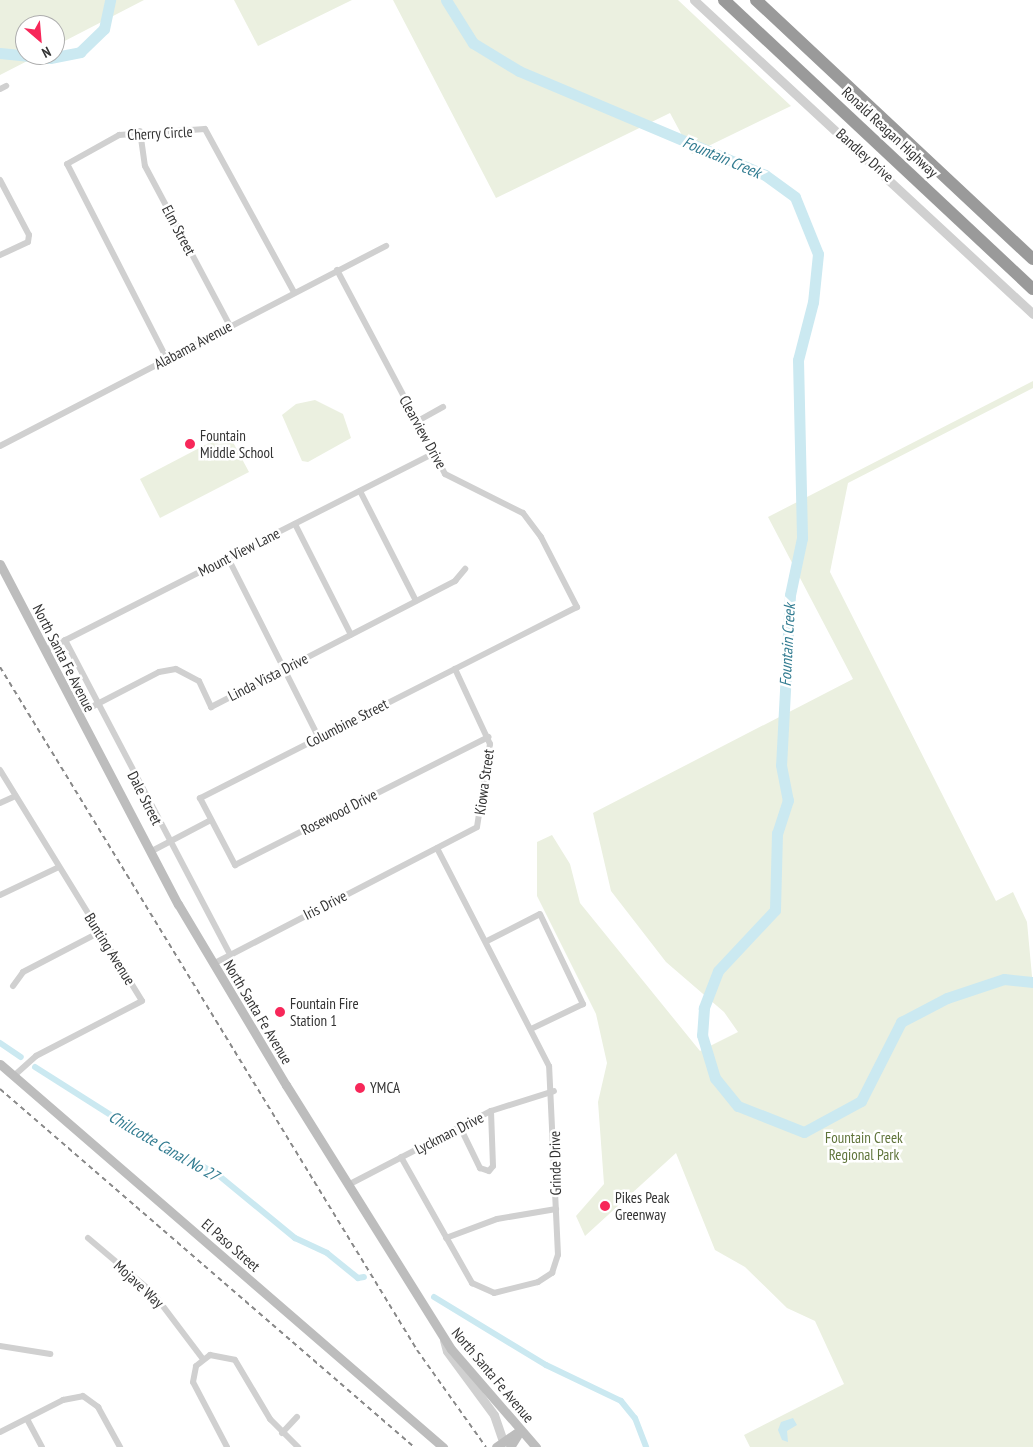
<!DOCTYPE html>
<html>
<head>
<meta charset="utf-8">
<style>
  body { margin:0 }
  #map { position:relative; width:1033px; height:1447px; overflow:hidden; background:#fff; font-family:"PT Sans Narrow",sans-serif }
  div>[style] { position:absolute }
  [style*='--x'] { left:calc(var(--x)*1px); top:calc(var(--y)*1px); width:calc(var(--w)*1px); rotate:calc(var(--a)*1deg) }
  .green>* { inset:0; background:#ebf0e0 }
  .water>* { inset:0; background:#cbe9f1 }
  .canal>* { height:6px; margin:-3px; padding:0 3px; transform-origin:3px; border-radius:3px; background:#cbe9f1 }
  .river>* { height:11px; margin:-5.5px; padding:0 5.5px; transform-origin:5.5px; border-radius:5.5px; background:#cbe9f1 }
  .minor>* { height:6px; margin:-3px; padding:0 3px; transform-origin:3px; border-radius:3px; background:#d0d0d0 }
  .tertiary>* { height:9px; margin:-4.5px; padding:0 4.5px; transform-origin:4.5px; border-radius:4.5px; background:#d0d0d0 }
  .secondary>* { height:9px; margin:-4.5px; padding:0 4.5px; transform-origin:4.5px; border-radius:4.5px; background:#bdbdbd }
  .motorway>* { height:12px; margin:-6px; padding:0 6px; transform-origin:6px; border-radius:6px; background:#9a9a9a }
  .rail>* { height:2px; margin-top:-1px; transform-origin:0; background:repeating-linear-gradient(90deg,#888 0 5px,transparent 0 9px) }
  .dots>* { width:14px; height:14px; translate:-50% -50%; box-sizing:border-box; border:2px solid #fff; border-radius:50% }
  span { translate:-50% -50%; white-space:nowrap; text-align:center; line-height:1.15; -webkit-text-stroke:5px #fff; paint-order:stroke }
  .street-label { font-size:15px; color:#333 }
  .poi-label { font-size:15px; color:#333 }
  .left { translate:0 -50%; text-align:left }
  .park-label { font-size:15px; color:#5f743a }
  .water-label { font-size:16px; color:#327c91; font-style:italic }
  .north { position:absolute; left:15px; top:15px; width:50px; height:50px; box-sizing:border-box; background:#fff; border:1px solid #adadad; border-radius:50%; rotate:153deg; font-size:14px; font-weight:700; line-height:20px; text-align:center; color:#333 }
  .north::after { content:''; display:block; margin:auto; width:18px; height:22px; background:#f72759; clip-path:polygon(50% 0,100% 100%,50% 72%,0 100%) }
</style>
</head>
<body>
<div id="map">
  <div class="green">
    <div style="clip-path:polygon(0 0,144px 0,55px 46px,55px 25px,25px 25px,25px 55px,39px 55px,0 75px)"></div>
    <div style="clip-path:polygon(234px 0,352px 0,258px 46px)"></div>
    <div style="clip-path:polygon(393px 0,678px 0,791px 106px,692px 154px,670px 113px,496px 198px)"></div>
    <div style="clip-path:polygon(1033px 381px,1033px 388px,848px 483px,830px 572px,996px 901px,1013px 892px,1027px 922px,1033px 987px,1033px 1447px,750px 1447px,744px 1435px,844px 1384px,815px 1321px,787px 1308px,745px 1267px,715px 1250px,676px 1153px,585px 1236px,576px 1216px,604px 1184px,598px 1102px,607px 1063px,596px 1014px,537px 896px,537px 842px,552px 835px,570px 864px,580px 903px,700px 1051px,738px 1032px,724px 1012px,666px 962px,611px 891px,593px 813px,853px 679px,768px 517px)"></div>
    <div style="clip-path:polygon(315px 400px,343px 414px,351px 438px,308px 462px,302px 461px,282px 415px,296px 404px)"></div>
    <div style="clip-path:polygon(228px 433px,249px 472px,160px 518px,140px 479px)"></div>
  </div>
  <div class="water">
    <div style="clip-path:polygon(793px 1418px,797px 1425px,787px 1431px,788px 1442px,782px 1440px,778px 1430px,781px 1422px)"></div>
  </div>
  <div class="canal">
    <div style="--x:0;--y:1043;--w:25;--a:34"></div>
    <div style="--x:35;--y:1067;--w:123;--a:32.4"></div>
    <div style="--x:139;--y:1133;--w:88;--a:27.7"></div>
    <div style="--x:217;--y:1174;--w:101;--a:39.4"></div>
    <div style="--x:295;--y:1238;--w:35;--a:25"></div>
    <div style="--x:327;--y:1253;--w:40;--a:39"></div>
    <div style="--x:358;--y:1278;--w:6;--a:-9"></div>
    <div style="--x:434;--y:1297;--w:131;--a:31.3"></div>
    <div style="--x:546;--y:1365;--w:83;--a:25.6"></div>
    <div style="--x:621;--y:1401;--w:22;--a:51"></div>
    <div style="--x:635;--y:1418;--w:31;--a:69"></div>
  </div>
  <div class="river">
    <div style="--x:446;--y:0;--w:51;--a:57.9"></div>
    <div style="--x:473;--y:43;--w:54;--a:31.3"></div>
    <div style="--x:519;--y:71;--w:267;--a:22.9"></div>
    <div style="--x:765;--y:175;--w:37;--a:36"></div>
    <div style="--x:795;--y:197;--w:61;--a:68"></div>
    <div style="--x:818;--y:254;--w:48;--a:95.9"></div>
    <div style="--x:813;--y:302;--w:60;--a:104.5"></div>
    <div style="--x:798;--y:360;--w:178;--a:88.7"></div>
    <div style="--x:802;--y:538;--w:58;--a:101.9"></div>
    <div style="--x:790;--y:595;--w:170;--a:93"></div>
    <div style="--x:781;--y:765;--w:36;--a:79"></div>
    <div style="--x:788;--y:800;--w:35;--a:108"></div>
    <div style="--x:777;--y:833;--w:77;--a:91.5"></div>
    <div style="--x:775;--y:910;--w:83;--a:133.1"></div>
    <div style="--x:718;--y:971;--w:40;--a:111"></div>
    <div style="--x:704;--y:1008;--w:27;--a:94"></div>
    <div style="--x:702;--y:1035;--w:45;--a:73.2"></div>
    <div style="--x:715;--y:1078;--w:36;--a:51"></div>
    <div style="--x:738;--y:1106;--w:71;--a:21.5"></div>
    <div style="--x:804;--y:1132;--w:65;--a:-28.5"></div>
    <div style="--x:861;--y:1101;--w:89;--a:-63.1"></div>
    <div style="--x:901;--y:1022;--w:52;--a:-27.6"></div>
    <div style="--x:947;--y:998;--w:60;--a:-18.4"></div>
    <div style="--x:1004;--y:979;--w:29;--a:6"></div>
    <div style="--x:0;--y:53;--w:50;--a:5.7"></div>
    <div style="--x:50;--y:58;--w:31;--a:-11"></div>
    <div style="--x:80;--y:52;--w:33;--a:-44"></div>
    <div style="--x:104;--y:29;--w:30;--a:-78"></div>
  </div>
  <div class="minor">
    <div style="--x:0;--y:89;--w:7;--a:-27"></div>
    <div style="--x:140;--y:131;--w:35;--a:82"></div>
    <div style="--x:145;--y:166;--w:181;--a:62"></div>
    <div style="--x:0;--y:180;--w:62;--a:62.2"></div>
    <div style="--x:29;--y:235;--w:7;--a:98"></div>
    <div style="--x:28;--y:242;--w:31;--a:155"></div>
    <div style="--x:337;--y:270;--w:231;--a:62.1"></div>
    <div style="--x:445;--y:474;--w:87;--a:26.6"></div>
    <div style="--x:523;--y:513;--w:30;--a:53"></div>
    <div style="--x:541;--y:537;--w:79;--a:62.8"></div>
    <div style="--x:577;--y:607;--w:423;--a:153.1"></div>
    <div style="--x:200;--y:798;--w:76;--a:62.4"></div>
    <div style="--x:235;--y:865;--w:284;--a:-26.8"></div>
    <div style="--x:167;--y:359;--w:219;--a:-117.1"></div>
    <div style="--x:67;--y:164;--w:60;--a:-29.1"></div>
    <div style="--x:119;--y:135;--w:86;--a:-4"></div>
    <div style="--x:205;--y:129;--w:186;--a:61.4"></div>
    <div style="--x:416;--y:422;--w:31;--a:-29"></div>
    <div style="--x:0;--y:446;--w:435;--a:-27.4"></div>
    <div style="--x:360;--y:491;--w:123;--a:63"></div>
    <div style="--x:295;--y:524;--w:124;--a:63.2"></div>
    <div style="--x:228;--y:558;--w:202;--a:63.2"></div>
    <div style="--x:65;--y:640;--w:355;--a:62.3"></div>
    <div style="--x:46;--y:650;--w:433;--a:-26.9"></div>
    <div style="--x:78;--y:714;--w:91;--a:-27.4"></div>
    <div style="--x:159;--y:672;--w:17;--a:-10"></div>
    <div style="--x:176;--y:669;--w:26;--a:28"></div>
    <div style="--x:199;--y:681;--w:29;--a:65"></div>
    <div style="--x:211;--y:707;--w:275;--a:-27.3"></div>
    <div style="--x:455;--y:581;--w:16;--a:-50"></div>
    <div style="--x:0;--y:770;--w:271;--a:58.4"></div>
    <div style="--x:142;--y:1001;--w:119;--a:152.6"></div>
    <div style="--x:36;--y:1056;--w:30;--a:138"></div>
    <div style="--x:0;--y:803;--w:17;--a:-24"></div>
    <div style="--x:150;--y:852;--w:69;--a:-27.7"></div>
    <div style="--x:0;--y:895;--w:65;--a:-25.4"></div>
    <div style="--x:487;--y:941;--w:59;--a:-27"></div>
    <div style="--x:540;--y:914;--w:100;--a:64.5"></div>
    <div style="--x:583;--y:1004;--w:58;--a:154.3"></div>
    <div style="--x:213;--y:964;--w:297;--a:-27.4"></div>
    <div style="--x:477;--y:827;--w:84;--a:-81.1"></div>
    <div style="--x:490;--y:744;--w:83;--a:-115"></div>
    <div style="--x:13;--y:986;--w:17;--a:-54"></div>
    <div style="--x:23;--y:972;--w:87;--a:-27.5"></div>
    <div style="--x:460;--y:1127;--w:46;--a:64"></div>
    <div style="--x:480;--y:1168;--w:9;--a:18"></div>
    <div style="--x:489;--y:1171;--w:6;--a:-51"></div>
    <div style="--x:493;--y:1166;--w:55;--a:-92.1"></div>
    <div style="--x:401;--y:1157;--w:145;--a:60.6"></div>
    <div style="--x:472;--y:1283;--w:24;--a:24"></div>
    <div style="--x:494;--y:1293;--w:45;--a:-14"></div>
    <div style="--x:538;--y:1282;--w:17;--a:-33"></div>
    <div style="--x:552;--y:1273;--w:19;--a:-72"></div>
    <div style="--x:558;--y:1255;--w:189;--a:-92.7"></div>
    <div style="--x:549;--y:1066;--w:245;--a:-117.2"></div>
    <div style="--x:348;--y:1185;--w:161;--a:-27.4"></div>
    <div style="--x:491;--y:1111;--w:66;--a:-17.6"></div>
    <div style="--x:88;--y:1238;--w:85;--a:40.2"></div>
    <div style="--x:153;--y:1293;--w:83;--a:52.9"></div>
    <div style="--x:446;--y:1238;--w:54;--a:-20.4"></div>
    <div style="--x:497;--y:1219;--w:60;--a:-9.6"></div>
    <div style="--x:0;--y:1346;--w:51;--a:9.1"></div>
    <div style="--x:27;--y:1419;--w:32;--a:62"></div>
    <div style="--x:0;--y:1432;--w:71;--a:-26.9"></div>
    <div style="--x:63;--y:1400;--w:20;--a:-11"></div>
    <div style="--x:83;--y:1396;--w:19;--a:36"></div>
    <div style="--x:98;--y:1407;--w:46;--a:61.2"></div>
    <div style="--x:282;--y:1433;--w:22;--a:-47"></div>
    <div style="--x:227;--y:1447;--w:73;--a:-117.6"></div>
    <div style="--x:193;--y:1382;--w:16;--a:-79"></div>
    <div style="--x:196;--y:1366;--w:18;--a:-38"></div>
    <div style="--x:210;--y:1355;--w:25;--a:11"></div>
    <div style="--x:235;--y:1360;--w:69;--a:59.3"></div>
    <div style="--x:270;--y:1419;--w:40;--a:45"></div>
  </div>
  <div class="tertiary">
    <div style="--x:694;--y:0;--w:462;--a:42.8"></div>
    <div style="--x:444;--y:1340;--w:11;--a:75"></div>
    <div style="--x:447;--y:1351;--w:79;--a:53.7"></div>
    <div style="--x:494;--y:1415;--w:28;--a:71"></div>
  </div>
  <div class="secondary">
    <div style="--x:0;--y:564;--w:384;--a:62.4"></div>
    <div style="--x:178;--y:904;--w:211;--a:59.2"></div>
    <div style="--x:286;--y:1085;--w:311;--a:58"></div>
    <div style="--x:451;--y:1349;--w:130;--a:49.1"></div>
    <div style="--x:0;--y:1064;--w:586;--a:40.85"></div>
    <div style="--x:496;--y:1447;--w:29;--a:-35"></div>
    <div style="--x:510;--y:1447;--w:19;--a:-58"></div>
  </div>
  <div class="motorway">
    <div style="--x:724;--y:0;--w:423;--a:43.1"></div>
    <div style="--x:756;--y:0;--w:379;--a:43.1"></div>
  </div>
  <div class="rail">
    <div style="--x:0;--y:667;--w:800;--a:58.59"></div>
    <div style="--x:417;--y:1350;--w:119;--a:54.6"></div>
    <div style="--x:0;--y:1089;--w:547;--a:40.85"></div>
  </div>
  <div class="dots">
    <div style="left:190px;top:444px;background:#f72759"></div>
    <div style="left:280px;top:1012px;background:#f72759"></div>
    <div style="left:360px;top:1088px;background:#f72759"></div>
    <div style="left:605px;top:1206px;background:#f72759"></div>
  </div>
  <div class="street-label">
    <span style="left:890px;top:132px;rotate:43deg">Ronald Reagan Highway</span>
    <span style="left:160px;top:133px;rotate:-3deg">Cherry Circle</span>
    <span style="left:865px;top:155px;rotate:42deg">Bandley Drive</span>
    <span style="left:179px;top:230px;rotate:62deg">Elm Street</span>
    <span style="left:193px;top:345px;rotate:-28deg">Alabama Avenue</span>
    <span style="left:423px;top:432px;rotate:61deg">Clearview Drive</span>
    <span style="left:239px;top:552px;rotate:-27deg">Mount View Lane</span>
    <span style="left:64px;top:658px;rotate:63deg">North Santa Fe Avenue</span>
    <span style="left:268px;top:677px;rotate:-27deg">Linda Vista Drive</span>
    <span style="left:347px;top:723px;rotate:-27deg">Columbine Street</span>
    <span style="left:484px;top:782px;rotate:-82deg">Kiowa Street</span>
    <span style="left:145px;top:798px;rotate:63deg">Dale Street</span>
    <span style="left:339px;top:812px;rotate:-27deg">Rosewood Drive</span>
    <span style="left:325px;top:905px;rotate:-27deg">Iris Drive</span>
    <span style="left:110px;top:949px;rotate:58deg">Bunting Avenue</span>
    <span style="left:258px;top:1012px;rotate:59deg">North Santa Fe Avenue</span>
    <span style="left:449px;top:1133px;rotate:-27deg">Lyckman Drive</span>
    <span style="left:555px;top:1163px;rotate:-91deg">Grinde Drive</span>
    <span style="left:231px;top:1245px;rotate:41deg">El Paso Street</span>
    <span style="left:139px;top:1284px;rotate:43deg">Mojave Way</span>
    <span style="left:493px;top:1375px;rotate:50deg">North Santa Fe Avenue</span>
  </div>
  <div class="poi-label">
    <span class="left" style="left:200px;top:444px">Fountain<br>Middle School</span>
    <span class="left" style="left:290px;top:1012px">Fountain Fire<br>Station 1</span>
    <span class="left" style="left:370px;top:1088px">YMCA</span>
    <span class="left" style="left:615px;top:1206px">Pikes Peak<br>Greenway</span>
  </div>
  <div class="park-label">
    <span style="left:864px;top:1146px">Fountain Creek<br>Regional Park</span>
  </div>
  <div class="water-label">
    <span style="left:722px;top:157px;rotate:23deg">Fountain Creek</span>
    <span style="left:787px;top:645px;rotate:-87deg">Fountain Creek</span>
    <span style="left:164px;top:1146px;rotate:30deg">Chillcotte Canal No 27</span>
  </div>
  <div class="north">N</div>
</div>
</body>
</html>
